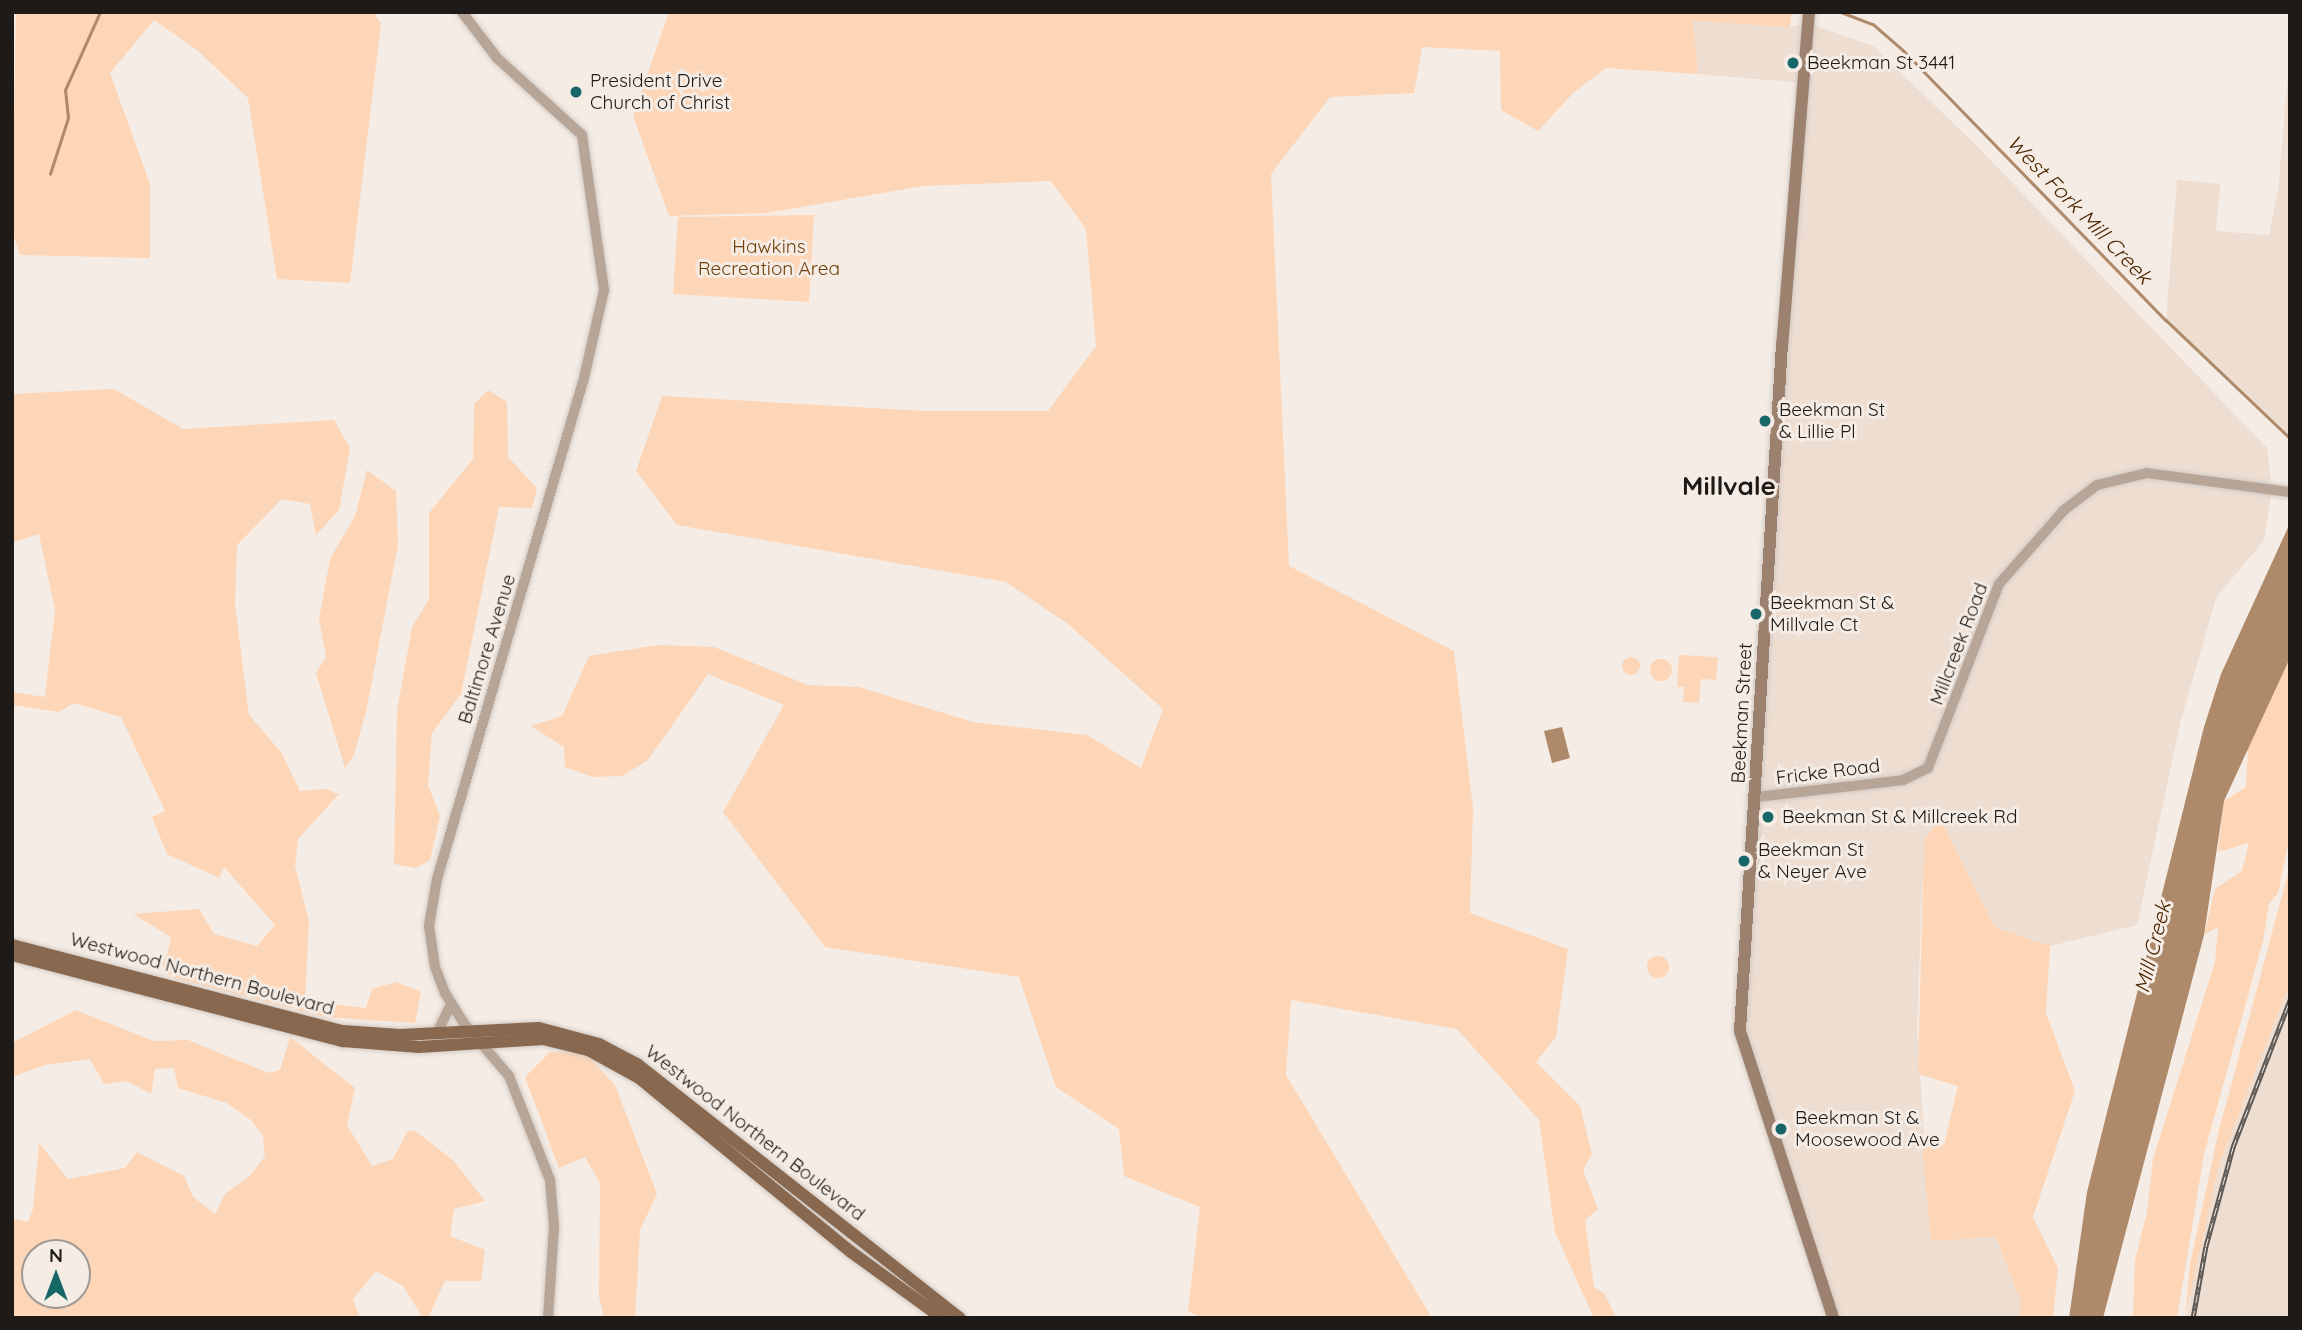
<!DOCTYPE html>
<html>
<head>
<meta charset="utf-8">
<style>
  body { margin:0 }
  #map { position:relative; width:2302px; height:1330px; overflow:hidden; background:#f5ece5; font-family:Quicksand,sans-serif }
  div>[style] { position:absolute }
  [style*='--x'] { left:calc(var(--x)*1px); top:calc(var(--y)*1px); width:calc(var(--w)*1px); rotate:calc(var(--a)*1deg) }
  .built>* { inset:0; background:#eeded2 }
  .green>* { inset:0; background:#fdd6b7 }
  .round { border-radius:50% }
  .water>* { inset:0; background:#ae896a }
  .stream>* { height:2.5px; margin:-1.25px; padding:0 1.25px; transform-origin:1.25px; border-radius:1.25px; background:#ae896a }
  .roads { filter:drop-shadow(0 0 2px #d2cac4) drop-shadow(0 0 2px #d2cac4) }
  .tertiary>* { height:10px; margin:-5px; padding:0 5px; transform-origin:5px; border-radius:5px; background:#b7a598 }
  .secondary>* { height:12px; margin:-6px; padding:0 6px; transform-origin:6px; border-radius:6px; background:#9c826e }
  .primary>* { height:12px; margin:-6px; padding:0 6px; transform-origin:6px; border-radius:6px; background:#886950 }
  .rail>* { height:5px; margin-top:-2.5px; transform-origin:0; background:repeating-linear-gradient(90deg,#f5ece5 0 8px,#5d5854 0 16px); box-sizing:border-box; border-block:2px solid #5d5854 }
  .dots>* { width:19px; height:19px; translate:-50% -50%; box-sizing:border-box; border:4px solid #f5ece5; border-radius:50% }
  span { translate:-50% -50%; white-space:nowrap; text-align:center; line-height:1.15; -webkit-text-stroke:6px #f5ece5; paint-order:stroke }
  .poi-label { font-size:19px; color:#1d1a17 }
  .left { translate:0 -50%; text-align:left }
  .park-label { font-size:19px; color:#713f09 }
  .street-label { font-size:19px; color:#1d1a17 }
  .water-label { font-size:21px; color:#4b2600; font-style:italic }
  .district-label { font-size:26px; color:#1d1a17; font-weight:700 }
  .frame { position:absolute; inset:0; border:14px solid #1d1a17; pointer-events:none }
  .north { position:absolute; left:21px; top:1239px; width:70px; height:70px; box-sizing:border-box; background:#f5ece5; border:2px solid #9f9893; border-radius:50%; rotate:0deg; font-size:19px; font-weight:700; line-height:28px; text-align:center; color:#1d1a17 }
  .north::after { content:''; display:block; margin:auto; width:24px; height:32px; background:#176668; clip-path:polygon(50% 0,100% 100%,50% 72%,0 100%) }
</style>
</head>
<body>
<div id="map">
  <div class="built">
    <div style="clip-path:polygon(1692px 21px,1790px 27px,1808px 23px,1873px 46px,1975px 144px,2267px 448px,2272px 490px,2264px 540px,2216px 598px,2181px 720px,2137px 925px,2050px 946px,1995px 927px,1940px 818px,1924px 841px,1917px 1027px,1931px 1240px,1996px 1237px,2020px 1300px,2020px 1318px,1833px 1318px,1742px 1045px,1802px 83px,1698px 74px)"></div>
    <div style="clip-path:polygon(2290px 52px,2290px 438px,2166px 320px,2177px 180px,2220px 184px,2216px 231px,2269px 235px,2278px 191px)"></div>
    <div style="clip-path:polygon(2290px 983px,2290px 1318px,2187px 1318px,2196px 1256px,2219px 1165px)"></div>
  </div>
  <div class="green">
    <div style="clip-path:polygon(16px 12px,373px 12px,381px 23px,350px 283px,277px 279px,248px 98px,197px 50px,154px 20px,110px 73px,150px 184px,150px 258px,20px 255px,12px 230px)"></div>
    <div style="clip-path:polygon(669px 12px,1792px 12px,1790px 27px,1693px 21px,1698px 74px,1606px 68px,1574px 92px,1538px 131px,1501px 110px,1500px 51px,1422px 47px,1414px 93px,1330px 97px,1271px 174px,1289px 566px,1454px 651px,1473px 808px,1470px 913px,1568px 949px,1556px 1037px,1536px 1062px,1580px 1106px,1592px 1154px,1583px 1170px,1598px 1209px,1585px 1220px,1594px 1287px,1605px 1294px,1616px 1318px,1593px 1316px,1555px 1232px,1539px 1120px,1457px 1029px,1291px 1000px,1286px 1075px,1432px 1318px,1202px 1318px,1188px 1311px,1200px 1207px,1124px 1176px,1119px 1129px,1056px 1087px,1019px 977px,825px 947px,723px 812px,784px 705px,708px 674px,648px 760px,622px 776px,592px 777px,565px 767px,564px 747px,531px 726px,562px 716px,589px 656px,658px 645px,714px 647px,808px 685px,859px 687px,973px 722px,1087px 735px,1141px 768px,1163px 709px,1068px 624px,1006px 582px,677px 525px,636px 471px,662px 396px,925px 411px,1048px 411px,1096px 346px,1086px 229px,1051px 181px,923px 186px,766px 213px,669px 216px,633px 116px)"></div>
    <div style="clip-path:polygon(814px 215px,809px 302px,673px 294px,678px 217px)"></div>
    <div style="clip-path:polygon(114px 389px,183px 429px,334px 420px,350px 448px,339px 510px,316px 535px,310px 504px,282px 499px,237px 545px,235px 605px,249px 715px,281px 752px,300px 791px,325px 789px,339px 794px,298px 839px,295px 866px,309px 922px,305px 1001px,366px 1008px,372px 989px,396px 982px,421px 992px,415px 1023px,325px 1017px,171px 977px,161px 964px,167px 956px,171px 937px,133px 914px,199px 909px,214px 934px,257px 946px,275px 925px,224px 867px,219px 878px,167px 854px,152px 817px,165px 811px,121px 717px,74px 703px,59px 712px,12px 705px,12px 692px,45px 697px,55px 610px,39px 534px,12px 543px,12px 394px)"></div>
    <div style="clip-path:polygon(488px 390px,507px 402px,508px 457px,537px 488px,532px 508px,499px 507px,461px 694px,432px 733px,428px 785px,440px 816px,430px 860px,416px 868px,394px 864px,397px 711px,412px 627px,429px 599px,429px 513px,473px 459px,474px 404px)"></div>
    <div style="clip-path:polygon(367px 470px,396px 491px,398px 545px,366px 712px,354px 755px,345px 768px,316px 673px,326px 657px,319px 619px,330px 559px,355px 516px)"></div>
    <div style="clip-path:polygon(1679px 655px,1718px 657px,1716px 680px,1701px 679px,1699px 703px,1683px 702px,1684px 687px,1677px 687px)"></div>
    <div class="round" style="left:1622px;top:657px;width:18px;height:18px"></div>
    <div style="clip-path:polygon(2290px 658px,2290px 835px,2278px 893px,2269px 904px,2263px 941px,2204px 1154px,2177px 1318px,2133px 1318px,2135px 1260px,2147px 1212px,2153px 1159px,2215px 962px,2218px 927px,2204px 935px,2215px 889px,2242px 871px,2249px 843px,2218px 852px,2224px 801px,2246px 787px,2248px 747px)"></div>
    <div class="round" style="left:1650px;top:659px;width:22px;height:22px"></div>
    <div style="clip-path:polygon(1940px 818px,1995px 927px,2050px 946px,2046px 1013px,2075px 1091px,2033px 1217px,2058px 1268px,2053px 1318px,2020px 1318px,2020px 1300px,1996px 1237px,1931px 1241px,1922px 1147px,1944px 1145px,1958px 1086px,1918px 1074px,1924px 841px)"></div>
    <div style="clip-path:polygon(2290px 866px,2290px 983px,2219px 1165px,2185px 1318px,2190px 1265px,2218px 1134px)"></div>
    <div class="round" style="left:1647px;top:956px;width:22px;height:22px"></div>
    <div style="clip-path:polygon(evenodd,76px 1010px,154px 1041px,188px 1040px,269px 1073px,280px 1070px,290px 1037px,355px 1088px,347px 1125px,372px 1166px,393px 1159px,407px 1132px,414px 1130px,454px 1161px,485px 1201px,454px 1209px,450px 1236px,485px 1250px,481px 1281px,445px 1281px,428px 1318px,423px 1318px,403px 1286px,376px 1271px,353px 1299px,360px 1318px,12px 1318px,12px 1218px,28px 1222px,33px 1209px,39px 1143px,68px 1179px,125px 1168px,137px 1152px,184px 1176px,193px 1197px,215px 1214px,225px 1194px,250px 1176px,265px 1156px,263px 1136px,251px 1120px,227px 1103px,178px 1088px,174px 1068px,155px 1069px,151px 1094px,127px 1081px,104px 1084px,90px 1059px,45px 1065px,12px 1077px,12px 1043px,76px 1010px,35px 1253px,77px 1253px,77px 1295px,35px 1295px,35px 1253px)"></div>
    <div style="clip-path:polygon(550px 1052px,585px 1053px,615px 1085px,657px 1194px,640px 1230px,635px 1318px,604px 1318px,599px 1297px,600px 1183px,585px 1157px,559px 1168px,525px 1077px)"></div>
  </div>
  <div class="water">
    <div style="clip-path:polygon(2290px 523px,2290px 658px,2224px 801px,2204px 935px,2103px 1318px,2069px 1318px,2087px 1192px,2204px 727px,2221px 674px)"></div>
    <div style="clip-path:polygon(1562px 727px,1570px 758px,1552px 763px,1544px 731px)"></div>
  </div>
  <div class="stream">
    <div style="--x:1841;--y:12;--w:34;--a:21"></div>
    <div style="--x:1873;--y:24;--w:41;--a:41.1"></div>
    <div style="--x:1904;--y:51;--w:376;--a:45.8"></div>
    <div style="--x:2166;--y:320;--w:171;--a:43.6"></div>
    <div style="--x:50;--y:174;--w:59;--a:-72.2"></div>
    <div style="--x:68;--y:118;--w:28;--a:-96"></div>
    <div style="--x:65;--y:90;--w:85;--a:-65.8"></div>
  </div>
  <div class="roads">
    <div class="tertiary">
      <div style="--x:462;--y:12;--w:58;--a:52.7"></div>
      <div style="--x:497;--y:58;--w:115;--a:42.2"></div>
      <div style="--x:582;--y:135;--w:157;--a:81.9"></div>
      <div style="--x:604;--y:290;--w:90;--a:102.8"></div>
      <div style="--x:584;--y:378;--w:522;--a:106.35"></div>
      <div style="--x:437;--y:879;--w:48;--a:99.7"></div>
      <div style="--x:429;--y:926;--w:41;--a:81.7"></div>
      <div style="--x:435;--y:967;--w:28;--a:69"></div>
      <div style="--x:445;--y:993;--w:34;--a:58"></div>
      <div style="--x:463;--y:1022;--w:71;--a:49.6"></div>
      <div style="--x:509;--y:1076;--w:112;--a:68.5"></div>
      <div style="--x:550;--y:1180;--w:46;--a:85"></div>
      <div style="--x:554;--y:1226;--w:92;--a:93.7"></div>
      <div style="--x:1757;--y:797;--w:147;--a:-6.6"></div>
      <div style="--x:1903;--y:780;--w:28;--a:-26"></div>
      <div style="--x:1928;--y:768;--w:197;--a:-68.9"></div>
      <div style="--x:1999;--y:584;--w:98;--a:-48.7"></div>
      <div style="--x:2064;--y:510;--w:41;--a:-37.1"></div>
      <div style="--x:2097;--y:485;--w:51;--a:-13.5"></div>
      <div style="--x:2147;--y:473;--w:144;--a:7.6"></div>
      <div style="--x:437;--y:1033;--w:32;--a:-64"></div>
    </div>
    <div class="secondary">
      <div style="--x:1809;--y:12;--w:333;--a:94.6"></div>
      <div style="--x:1782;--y:344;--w:688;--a:93.5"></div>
      <div style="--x:1740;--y:1031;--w:302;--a:72"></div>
    </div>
    <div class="primary">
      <div style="--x:12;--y:945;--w:342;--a:14.6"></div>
      <div style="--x:343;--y:1031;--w:57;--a:4"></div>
      <div style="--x:400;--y:1035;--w:139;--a:-2.9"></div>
      <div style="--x:539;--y:1028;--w:62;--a:14.9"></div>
      <div style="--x:599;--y:1044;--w:43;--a:27.8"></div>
      <div style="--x:637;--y:1064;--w:411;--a:38.2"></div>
      <div style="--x:12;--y:955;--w:342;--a:14.6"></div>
      <div style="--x:343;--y:1041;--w:76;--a:4.5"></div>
      <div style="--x:419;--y:1047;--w:124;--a:-3.7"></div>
      <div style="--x:543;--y:1039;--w:46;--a:13.7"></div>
      <div style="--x:588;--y:1050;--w:58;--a:28.8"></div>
      <div style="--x:639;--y:1078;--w:274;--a:39.4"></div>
      <div style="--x:851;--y:1252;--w:112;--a:36"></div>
    </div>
  </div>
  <div class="rail">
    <div style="--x:2193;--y:1318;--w:73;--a:-79.8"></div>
    <div style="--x:2206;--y:1246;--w:103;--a:-74.7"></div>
    <div style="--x:2233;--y:1147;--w:158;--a:-68.8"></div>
  </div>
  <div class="dots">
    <div style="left:1793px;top:63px;background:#176668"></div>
    <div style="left:576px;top:92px;background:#176668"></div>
    <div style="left:1765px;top:421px;background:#176668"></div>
    <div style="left:1756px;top:614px;background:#176668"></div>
    <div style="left:1768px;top:817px;background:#176668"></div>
    <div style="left:1744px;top:861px;background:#176668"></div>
    <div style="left:1781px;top:1129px;background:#176668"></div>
  </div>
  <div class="poi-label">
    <span class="left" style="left:1807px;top:63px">Beekman St 3441</span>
    <span class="left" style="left:590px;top:92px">President Drive<br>Church of Christ</span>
    <span class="left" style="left:1779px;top:421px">Beekman St<br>&amp; Lillie Pl</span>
    <span class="left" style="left:1770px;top:614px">Beekman St &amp;<br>Millvale Ct</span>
    <span class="left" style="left:1782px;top:817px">Beekman St &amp; Millcreek Rd</span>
    <span class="left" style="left:1758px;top:861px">Beekman St<br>&amp; Neyer Ave</span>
    <span class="left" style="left:1795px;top:1129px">Beekman St &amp;<br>Moosewood Ave</span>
  </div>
  <div class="park-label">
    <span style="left:769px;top:258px">Hawkins<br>Recreation Area</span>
  </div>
  <div class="street-label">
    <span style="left:1959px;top:644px;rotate:-69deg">Millcreek Road</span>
    <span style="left:487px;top:649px;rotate:-73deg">Baltimore Avenue</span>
    <span style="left:1742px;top:713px;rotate:-87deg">Beekman Street</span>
    <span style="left:1828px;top:772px;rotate:-7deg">Fricke Road</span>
    <span style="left:202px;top:974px;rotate:15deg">Westwood Northern Boulevard</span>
    <span style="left:755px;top:1133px;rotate:38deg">Westwood Northern Boulevard</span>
  </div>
  <div class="water-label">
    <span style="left:2080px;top:209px;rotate:46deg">West Fork Mill Creek</span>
    <span style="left:2152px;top:947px;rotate:-76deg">Mill Creek</span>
  </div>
  <div class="district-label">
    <span style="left:1729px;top:486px">Millvale</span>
  </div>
  <div class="frame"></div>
  <div class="north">N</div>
</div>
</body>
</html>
